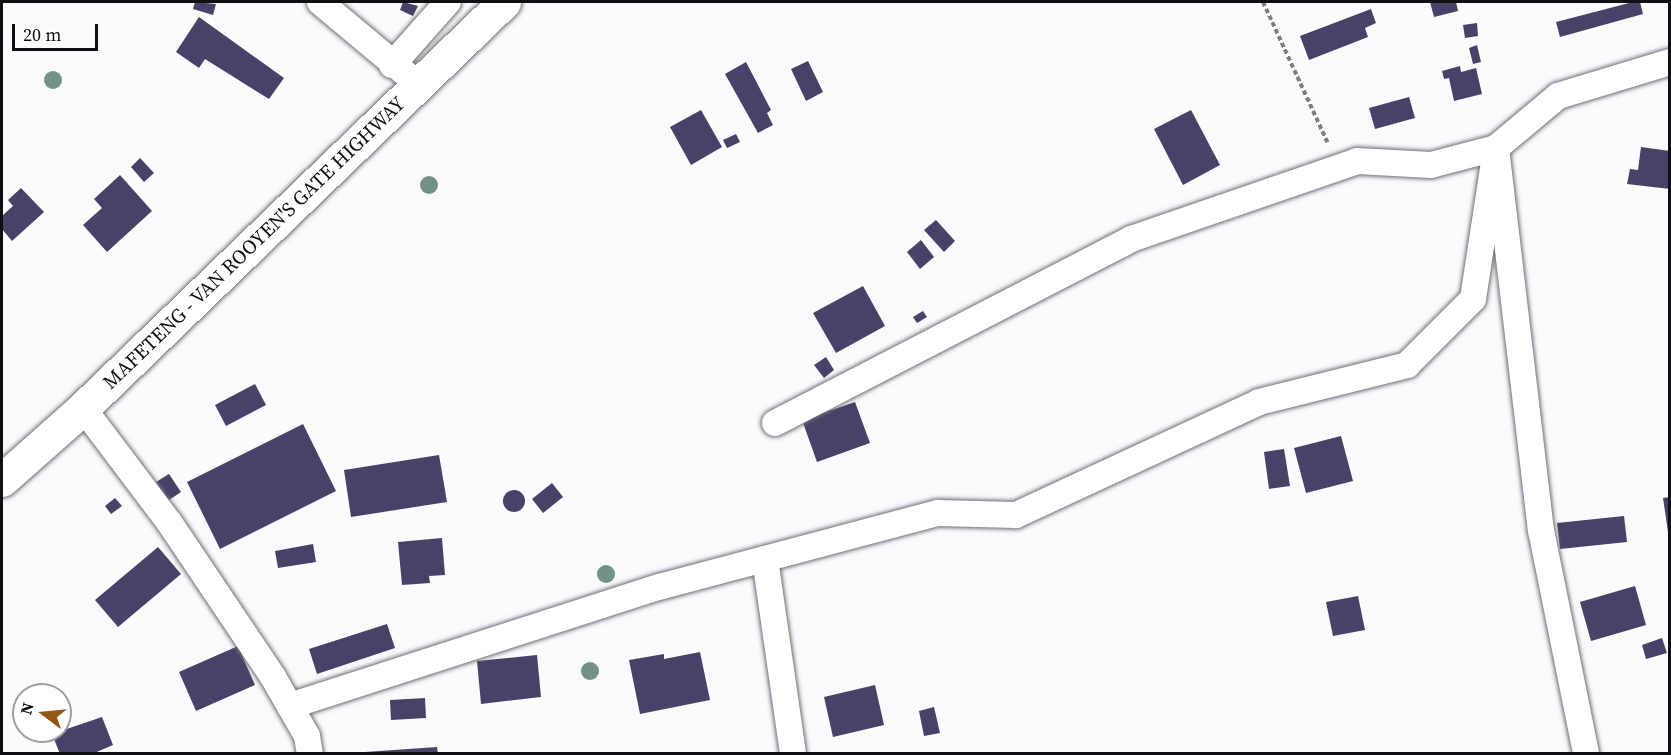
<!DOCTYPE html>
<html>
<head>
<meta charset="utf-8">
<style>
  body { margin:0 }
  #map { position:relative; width:1671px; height:755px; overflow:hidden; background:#fbfafd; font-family:"Source Serif 4",serif }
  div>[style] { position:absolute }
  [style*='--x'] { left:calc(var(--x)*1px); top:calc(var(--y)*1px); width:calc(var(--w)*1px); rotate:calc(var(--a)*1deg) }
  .building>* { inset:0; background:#474267 }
  .round { border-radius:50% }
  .path>* { height:4px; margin-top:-2px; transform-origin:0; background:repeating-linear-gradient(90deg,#7e7e81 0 4.5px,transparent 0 7.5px) }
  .roads { filter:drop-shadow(0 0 2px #6f6f79) drop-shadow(0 0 2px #6f6f79) }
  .street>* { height:26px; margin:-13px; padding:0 13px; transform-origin:13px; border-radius:13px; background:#fff }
  .primary>* { height:33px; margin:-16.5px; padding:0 16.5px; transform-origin:16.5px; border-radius:16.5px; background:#fff }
  .trees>* { width:18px; height:18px; margin:-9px; border-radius:50%; background:#729286 }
  span { translate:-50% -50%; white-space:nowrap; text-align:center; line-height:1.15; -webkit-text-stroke:6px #fff; paint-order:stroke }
  .street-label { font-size:20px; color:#101014 }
  .frame { position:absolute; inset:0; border:3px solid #101014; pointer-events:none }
  .north { position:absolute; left:12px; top:683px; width:60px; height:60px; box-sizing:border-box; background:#fff; border:2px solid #9f9fa1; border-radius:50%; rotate:286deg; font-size:16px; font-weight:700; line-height:24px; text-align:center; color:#101014 }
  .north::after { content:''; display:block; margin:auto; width:21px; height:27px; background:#925616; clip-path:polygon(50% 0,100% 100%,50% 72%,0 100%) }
  .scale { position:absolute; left:12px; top:24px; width:86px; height:27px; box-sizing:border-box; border:3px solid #101014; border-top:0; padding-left:8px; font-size:18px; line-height:21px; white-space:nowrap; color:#101014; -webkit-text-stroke:4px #fff; paint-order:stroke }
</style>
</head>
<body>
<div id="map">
  <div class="building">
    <div style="clip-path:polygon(195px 2px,216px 4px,213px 15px,193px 9px)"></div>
    <div style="clip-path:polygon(403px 2px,418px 6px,413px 16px,400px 10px)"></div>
    <div style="clip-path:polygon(1430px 2px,1456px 2px,1458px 11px,1434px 17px)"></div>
    <div style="clip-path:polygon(1633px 2px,1640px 2px,1643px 14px,1560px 37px,1556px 22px)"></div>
    <div style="clip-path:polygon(1371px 9px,1376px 23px,1365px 28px,1368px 37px,1309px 60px,1300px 36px)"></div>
    <div style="clip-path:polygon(199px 17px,284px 78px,269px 99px,205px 59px,199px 68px,176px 52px)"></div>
    <div style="clip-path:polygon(1477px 23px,1478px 36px,1465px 38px,1463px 25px)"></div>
    <div style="clip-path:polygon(1477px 45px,1481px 62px,1473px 64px,1469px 48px)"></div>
    <div style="clip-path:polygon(808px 61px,823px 92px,806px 101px,791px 69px)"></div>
    <div style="clip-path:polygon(746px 62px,771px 110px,767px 113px,773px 125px,758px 133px,725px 74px)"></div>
    <div style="clip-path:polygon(1460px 66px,1461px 72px,1476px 68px,1482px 94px,1454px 101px,1449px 78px,1444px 79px,1442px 71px)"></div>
    <div style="clip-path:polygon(1409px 97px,1415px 118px,1375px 129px,1369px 108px)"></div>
    <div style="clip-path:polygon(701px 110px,722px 147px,691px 165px,670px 127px)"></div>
    <div style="clip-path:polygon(1191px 110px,1220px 165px,1183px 185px,1154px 129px)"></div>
    <div style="clip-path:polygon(736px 134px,740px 142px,727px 148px,723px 140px)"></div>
    <div style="clip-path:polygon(1641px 147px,1670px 151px,1670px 189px,1627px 184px,1630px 169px,1638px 170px)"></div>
    <div style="clip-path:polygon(140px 158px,154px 173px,144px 182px,131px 167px)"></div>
    <div style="clip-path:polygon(120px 175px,152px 211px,107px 252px,83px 225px,102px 208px,94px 199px)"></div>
    <div style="clip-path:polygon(21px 188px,44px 212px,12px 241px,2px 229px,2px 216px,13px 206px,8px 200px)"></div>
    <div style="clip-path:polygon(936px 220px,955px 241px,944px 252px,924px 230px)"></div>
    <div style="clip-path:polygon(921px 240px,934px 257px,920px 269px,907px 252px)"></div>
    <div style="clip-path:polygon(863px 286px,885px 326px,836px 353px,813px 313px)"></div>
    <div style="clip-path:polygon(923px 311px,927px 317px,917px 323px,913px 317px)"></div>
    <div style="clip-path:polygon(826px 357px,834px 370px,824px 378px,814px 365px)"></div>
    <div style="clip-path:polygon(255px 384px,266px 405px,226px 426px,215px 405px)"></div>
    <div style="clip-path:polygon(855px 402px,870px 443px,817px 462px,802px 420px)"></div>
    <div style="clip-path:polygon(303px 424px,336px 491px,220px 549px,187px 482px)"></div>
    <div style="clip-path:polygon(1341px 436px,1353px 481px,1306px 493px,1294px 448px)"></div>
    <div style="clip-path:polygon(1284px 449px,1290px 486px,1269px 489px,1264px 452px)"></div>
    <div style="clip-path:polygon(439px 455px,447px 502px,351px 517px,344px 470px)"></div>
    <div style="clip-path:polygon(169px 474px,181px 492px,169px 500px,156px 482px)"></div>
    <div style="clip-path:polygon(552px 483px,563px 497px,543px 513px,532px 499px)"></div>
    <div class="round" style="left:503px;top:490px;width:22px;height:22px"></div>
    <div style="clip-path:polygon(1670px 497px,1670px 532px,1668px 532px,1663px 498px)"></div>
    <div style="clip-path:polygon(115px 498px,122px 506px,111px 514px,105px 506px)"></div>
    <div style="clip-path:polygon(1624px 516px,1627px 542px,1560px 549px,1557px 523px)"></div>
    <div style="clip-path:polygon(442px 538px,445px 575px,429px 576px,430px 583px,402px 585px,398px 542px)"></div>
    <div style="clip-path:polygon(313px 544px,316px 562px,278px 568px,275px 551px)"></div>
    <div style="clip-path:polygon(158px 547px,181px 574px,118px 627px,95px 600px)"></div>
    <div style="clip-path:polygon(1635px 586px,1646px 625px,1591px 641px,1580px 602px)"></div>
    <div style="clip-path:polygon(1358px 596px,1365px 630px,1333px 636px,1326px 602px)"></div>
    <div style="clip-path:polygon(387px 624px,395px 648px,317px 674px,309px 649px)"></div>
    <div style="clip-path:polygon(1662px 638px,1667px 653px,1646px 659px,1642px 645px)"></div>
    <div style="clip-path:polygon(238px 646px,255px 685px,196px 711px,179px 672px)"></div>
    <div style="clip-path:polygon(700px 652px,710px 700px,640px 714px,629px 660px,664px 654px,664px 659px)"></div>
    <div style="clip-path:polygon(537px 655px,541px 697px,481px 704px,477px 661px)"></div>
    <div style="clip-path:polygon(875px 685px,884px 725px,833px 737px,824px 697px)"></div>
    <div style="clip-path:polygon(425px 698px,426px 718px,391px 720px,390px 700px)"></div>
    <div style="clip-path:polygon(934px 707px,940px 733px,924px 736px,919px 711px)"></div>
    <div style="clip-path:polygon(102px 717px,113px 745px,92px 754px,60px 754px,52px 734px)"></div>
    <div style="clip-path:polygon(437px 747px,438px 754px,365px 754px,365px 752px)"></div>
  </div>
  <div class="path">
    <div style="--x:1263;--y:2;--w:155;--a:65.3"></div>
  </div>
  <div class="roads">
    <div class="street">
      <div style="--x:320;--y:2;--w:128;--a:39.9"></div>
      <div style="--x:392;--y:65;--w:84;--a:-48.4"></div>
      <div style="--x:83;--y:408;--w:143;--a:53"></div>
      <div style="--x:169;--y:522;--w:187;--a:56.1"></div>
      <div style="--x:273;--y:677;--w:68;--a:60"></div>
      <div style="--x:307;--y:736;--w:18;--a:81"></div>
      <div style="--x:775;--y:423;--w:401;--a:-27.3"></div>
      <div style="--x:1131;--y:239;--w:239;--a:-19"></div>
      <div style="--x:1357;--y:161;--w:74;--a:3.1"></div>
      <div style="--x:1431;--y:165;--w:67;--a:-14.7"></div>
      <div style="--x:1496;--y:148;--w:385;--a:83.3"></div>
      <div style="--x:1541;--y:530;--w:228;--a:78.6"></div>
      <div style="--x:765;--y:559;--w:197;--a:81.8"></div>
      <div style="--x:290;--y:706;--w:388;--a:-17.9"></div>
      <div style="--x:659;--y:587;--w:289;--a:-14.9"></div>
      <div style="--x:938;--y:513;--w:78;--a:1.5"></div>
      <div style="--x:1016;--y:515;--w:268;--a:-24.9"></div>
      <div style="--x:1259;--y:402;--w:153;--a:-14"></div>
      <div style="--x:1407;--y:365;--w:93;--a:-45"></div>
      <div style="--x:1473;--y:299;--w:153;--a:-81.3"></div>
      <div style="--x:1496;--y:148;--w:81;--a:-40"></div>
      <div style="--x:1558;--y:96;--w:117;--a:-16.9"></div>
    </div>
    <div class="primary">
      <div style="--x:2;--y:480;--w:108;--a:-41.6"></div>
      <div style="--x:83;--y:408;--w:585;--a:-43.96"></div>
    </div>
  </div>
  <div class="trees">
    <div style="left:53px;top:80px"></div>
    <div style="left:429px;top:185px"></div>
    <div style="left:606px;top:574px"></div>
    <div style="left:590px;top:671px"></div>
  </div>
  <div class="street-label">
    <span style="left:254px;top:243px;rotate:-44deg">MAFETENG - VAN ROOYEN'S GATE HIGHWAY</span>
  </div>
  <div class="frame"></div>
  <div class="north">N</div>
  <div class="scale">20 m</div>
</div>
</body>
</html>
